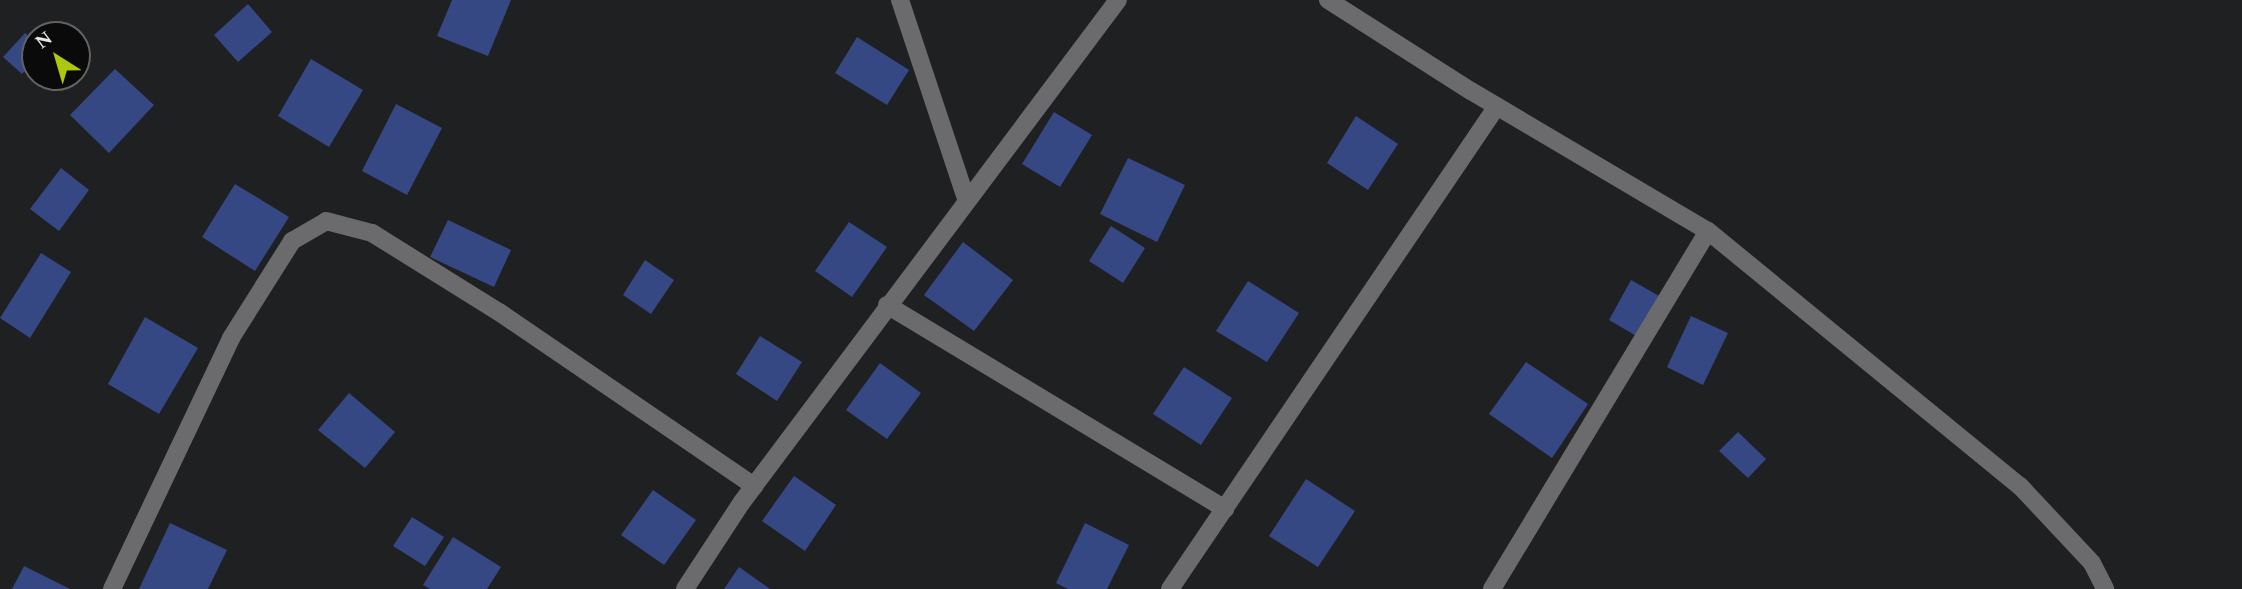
<!DOCTYPE html>
<html>
<head>
<meta charset="utf-8">
<style>
  body { margin:0 }
  #map { position:relative; width:2242px; height:589px; overflow:hidden; background:#1f2022; font-family:Spectral,serif }
  div>[style] { position:absolute }
  [style*='--x'] { left:calc(var(--x)*1px); top:calc(var(--y)*1px); width:calc(var(--w)*1px); rotate:calc(var(--a)*1deg) }
  .building>* { inset:0; background:#364883 }
  .minor>* { height:18px; margin:-9px; padding:0 9px; transform-origin:9px; border-radius:9px; background:#6b6b6d }
  span { translate:-50% -50%; white-space:nowrap; text-align:center; line-height:1.15; -webkit-text-stroke:6px #0a0a0b; paint-order:stroke }
  .north { position:absolute; left:21px; top:21px; width:70px; height:70px; box-sizing:border-box; background:#0a0a0b; border:2px solid #626263; border-radius:50%; rotate:323deg; font-size:19px; font-weight:700; line-height:28px; text-align:center; color:#e5e5e7 }
  .north::after { content:''; display:block; margin:auto; width:24px; height:32px; background:#adc60e; clip-path:polygon(50% 0,100% 100%,50% 72%,0 100%) }
</style>
</head>
<body>
<div id="map">
  <div class="building">
    <div style="clip-path:polygon(452px 0,511px 0,488px 56px,437px 36px)"></div>
    <div style="clip-path:polygon(248px 4px,272px 32px,238px 62px,214px 35px)"></div>
    <div style="clip-path:polygon(25px 33px,35px 42px,35px 59px,22px 74px,3px 57px)"></div>
    <div style="clip-path:polygon(857px 37px,909px 70px,887px 105px,835px 73px)"></div>
    <div style="clip-path:polygon(311px 59px,363px 90px,329px 147px,278px 116px)"></div>
    <div style="clip-path:polygon(115px 69px,154px 105px,109px 153px,70px 115px)"></div>
    <div style="clip-path:polygon(396px 104px,442px 128px,407px 195px,362px 171px)"></div>
    <div style="clip-path:polygon(1054px 112px,1092px 135px,1060px 187px,1022px 164px)"></div>
    <div style="clip-path:polygon(1356px 116px,1398px 144px,1368px 190px,1327px 163px)"></div>
    <div style="clip-path:polygon(1128px 158px,1185px 185px,1157px 242px,1100px 214px)"></div>
    <div style="clip-path:polygon(61px 168px,89px 190px,59px 231px,30px 209px)"></div>
    <div style="clip-path:polygon(235px 184px,289px 217px,255px 271px,202px 237px)"></div>
    <div style="clip-path:polygon(448px 220px,511px 250px,494px 287px,430px 257px)"></div>
    <div style="clip-path:polygon(849px 222px,887px 247px,852px 297px,815px 271px)"></div>
    <div style="clip-path:polygon(1111px 226px,1145px 248px,1123px 283px,1089px 261px)"></div>
    <div style="clip-path:polygon(963px 242px,1013px 280px,974px 331px,924px 295px)"></div>
    <div style="clip-path:polygon(41px 253px,71px 272px,30px 338px,0 318px)"></div>
    <div style="clip-path:polygon(645px 260px,674px 280px,651px 314px,623px 295px)"></div>
    <div style="clip-path:polygon(1631px 280px,1661px 297px,1638px 337px,1609px 320px)"></div>
    <div style="clip-path:polygon(1248px 281px,1299px 313px,1267px 362px,1216px 331px)"></div>
    <div style="clip-path:polygon(1691px 316px,1728px 333px,1703px 385px,1667px 367px)"></div>
    <div style="clip-path:polygon(145px 317px,198px 348px,159px 414px,108px 384px)"></div>
    <div style="clip-path:polygon(760px 336px,802px 362px,777px 401px,736px 374px)"></div>
    <div style="clip-path:polygon(1526px 362px,1588px 404px,1552px 458px,1489px 414px)"></div>
    <div style="clip-path:polygon(880px 363px,921px 393px,887px 439px,846px 410px)"></div>
    <div style="clip-path:polygon(1184px 367px,1232px 398px,1201px 445px,1153px 414px)"></div>
    <div style="clip-path:polygon(349px 393px,395px 432px,365px 468px,318px 430px)"></div>
    <div style="clip-path:polygon(1738px 432px,1766px 459px,1748px 478px,1719px 451px)"></div>
    <div style="clip-path:polygon(794px 476px,836px 505px,805px 551px,762px 521px)"></div>
    <div style="clip-path:polygon(1306px 479px,1355px 511px,1318px 567px,1269px 536px)"></div>
    <div style="clip-path:polygon(653px 490px,696px 520px,664px 565px,621px 535px)"></div>
    <div style="clip-path:polygon(412px 517px,444px 537px,425px 566px,393px 546px)"></div>
    <div style="clip-path:polygon(170px 523px,227px 550px,208px 589px,139px 589px)"></div>
    <div style="clip-path:polygon(1085px 523px,1129px 545px,1107px 589px,1068px 589px,1056px 583px)"></div>
    <div style="clip-path:polygon(453px 537px,501px 567px,487px 589px,430px 589px,423px 585px)"></div>
    <div style="clip-path:polygon(24px 566px,70px 589px,12px 589px)"></div>
    <div style="clip-path:polygon(739px 567px,770px 589px,724px 589px)"></div>
  </div>
  <div class="minor">
    <div style="--x:900;--y:0;--w:209;--a:71.6"></div>
    <div style="--x:1328;--y:0;--w:169;--a:32.5"></div>
    <div style="--x:1471;--y:91;--w:275;--a:30.6"></div>
    <div style="--x:1708;--y:231;--w:403;--a:39.3"></div>
    <div style="--x:2020;--y:486;--w:105;--a:46.9"></div>
    <div style="--x:2092;--y:563;--w:29;--a:63"></div>
    <div style="--x:887;--y:305;--w:395;--a:31.1"></div>
    <div style="--x:112;--y:589;--w:278;--a:-64.6"></div>
    <div style="--x:231;--y:338;--w:115;--a:-57.8"></div>
    <div style="--x:292;--y:241;--w:39;--a:-30"></div>
    <div style="--x:326;--y:221;--w:48;--a:14.6"></div>
    <div style="--x:372;--y:233;--w:150;--a:31.9"></div>
    <div style="--x:499;--y:312;--w:309;--a:34.3"></div>
    <div style="--x:685;--y:589;--w:104;--a:-56.8"></div>
    <div style="--x:742;--y:502;--w:627;--a:-53.17"></div>
    <div style="--x:1170;--y:589;--w:583;--a:-55.9"></div>
    <div style="--x:1492;--y:589;--w:418;--a:-58.9"></div>
  </div>
  <div class="north">N</div>
</div>
</body>
</html>
